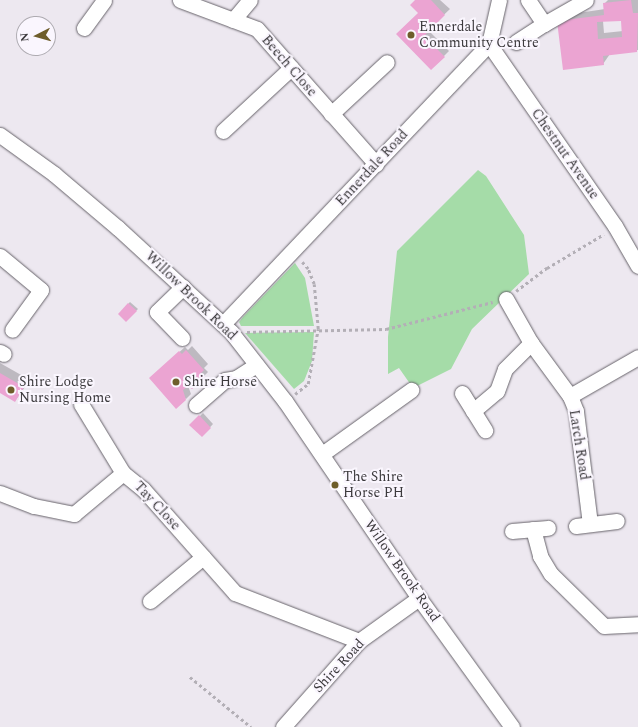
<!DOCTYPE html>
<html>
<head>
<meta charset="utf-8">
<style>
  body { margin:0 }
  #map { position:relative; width:638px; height:727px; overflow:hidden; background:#ede8f0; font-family:Spectral,serif }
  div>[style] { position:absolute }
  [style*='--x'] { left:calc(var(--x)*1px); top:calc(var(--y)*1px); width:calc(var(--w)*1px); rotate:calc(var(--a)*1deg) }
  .green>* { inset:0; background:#a5dca8 }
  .shadow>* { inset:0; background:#0003 }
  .building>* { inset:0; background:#eba4d2 }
  .path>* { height:2.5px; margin-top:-1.25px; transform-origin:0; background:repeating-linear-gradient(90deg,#b3afb6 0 3px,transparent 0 6px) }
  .roads { filter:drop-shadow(0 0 1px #67636a) drop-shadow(0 0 1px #67636a) }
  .minor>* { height:15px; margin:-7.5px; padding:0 7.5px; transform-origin:7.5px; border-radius:7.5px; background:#fff }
  .dots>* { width:11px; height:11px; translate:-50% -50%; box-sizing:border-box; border:2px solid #faf6fe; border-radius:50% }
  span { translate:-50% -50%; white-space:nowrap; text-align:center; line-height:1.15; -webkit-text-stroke:4px #faf6fe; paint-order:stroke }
  .poi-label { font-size:14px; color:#3c3a3d }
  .left { translate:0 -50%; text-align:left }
  .street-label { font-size:14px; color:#3c3a3d }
  .north { position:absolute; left:16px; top:16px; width:40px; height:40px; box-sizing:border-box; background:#faf6fe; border:1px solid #aeabb1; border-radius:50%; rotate:264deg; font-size:11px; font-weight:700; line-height:16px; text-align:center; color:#3c3a3d }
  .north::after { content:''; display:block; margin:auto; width:14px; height:18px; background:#6e5d2b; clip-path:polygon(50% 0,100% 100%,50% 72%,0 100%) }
</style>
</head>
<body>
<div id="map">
  <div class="green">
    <div style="clip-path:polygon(478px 170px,486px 176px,524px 235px,529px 274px,472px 329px,451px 369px,413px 388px,399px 368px,388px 374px,388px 337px,397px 251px)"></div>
    <div style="clip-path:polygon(295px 263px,305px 278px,314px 326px,241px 326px,239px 322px,243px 317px)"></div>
    <div style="clip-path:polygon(314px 332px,312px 361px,304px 381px,294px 389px,245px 333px)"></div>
  </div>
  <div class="shadow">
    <div style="clip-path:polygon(416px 0,440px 0,450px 9px,428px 30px,449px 51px,431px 69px,397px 34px,419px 13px)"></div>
    <div style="clip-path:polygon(evenodd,608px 0,638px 0,638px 50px,610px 54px,603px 64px,564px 69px,565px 15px,605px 9px,604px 4px,608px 0,622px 20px,623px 31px,604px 33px,603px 21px,622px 20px)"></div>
    <div style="clip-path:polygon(130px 302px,138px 309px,126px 320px,119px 314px)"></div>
    <div style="clip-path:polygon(192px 346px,208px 364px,204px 368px,208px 372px,203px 377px,187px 383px,191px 394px,186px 399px,155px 374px,185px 347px,188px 350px)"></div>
    <div style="clip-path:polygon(0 363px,30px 380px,15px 401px,0 392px)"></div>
    <div style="clip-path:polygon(203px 413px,213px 424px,202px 436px,191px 425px)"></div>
  </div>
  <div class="building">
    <div style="clip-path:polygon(415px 0,431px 0,445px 15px,424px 36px,445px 57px,431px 70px,396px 34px,418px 13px,410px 5px)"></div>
    <div style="clip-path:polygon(evenodd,631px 0,633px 13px,638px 13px,637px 52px,603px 56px,604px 65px,563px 70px,557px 21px,604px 15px,603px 3px,631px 0,621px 21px,622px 37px,598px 39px,597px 22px,621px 21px)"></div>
    <div style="clip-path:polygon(128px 303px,137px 311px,126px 322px,118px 314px)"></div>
    <div style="clip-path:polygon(186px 350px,204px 370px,200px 374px,204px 378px,192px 389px,188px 386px,183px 390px,186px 400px,176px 409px,149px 378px,179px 351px,182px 354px)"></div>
    <div style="clip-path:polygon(0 373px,24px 387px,15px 402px,0 393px)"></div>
    <div style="clip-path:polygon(199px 415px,211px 428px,202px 437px,189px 425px)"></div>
  </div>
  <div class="path">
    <div style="--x:516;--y:291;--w:39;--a:-37"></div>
    <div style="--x:547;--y:268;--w:66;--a:-30.8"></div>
    <div style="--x:247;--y:332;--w:139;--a:-1.2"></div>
    <div style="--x:386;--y:329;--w:110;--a:-14.2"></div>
    <div style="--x:295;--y:394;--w:16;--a:-38"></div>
    <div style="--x:308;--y:384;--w:56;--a:-79.7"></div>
    <div style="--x:318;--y:329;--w:45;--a:-95.1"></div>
    <div style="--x:314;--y:284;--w:16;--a:-112"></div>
    <div style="--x:308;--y:269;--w:9;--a:-131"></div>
    <div style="--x:190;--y:677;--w:79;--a:39.3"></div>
  </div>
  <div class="roads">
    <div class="minor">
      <div style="--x:180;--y:0;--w:82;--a:20.6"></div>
      <div style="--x:257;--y:29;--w:180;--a:48.6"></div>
      <div style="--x:528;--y:0;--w:29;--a:56"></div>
      <div style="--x:544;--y:24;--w:48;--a:-29.7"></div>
      <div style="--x:233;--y:20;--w:26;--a:-50"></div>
      <div style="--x:84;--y:28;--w:34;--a:-54"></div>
      <div style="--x:516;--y:42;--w:33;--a:-33"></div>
      <div style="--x:489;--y:44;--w:221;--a:55.3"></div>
      <div style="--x:615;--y:226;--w:46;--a:60.1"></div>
      <div style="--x:331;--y:114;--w:76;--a:-42.9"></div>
      <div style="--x:223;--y:131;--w:93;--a:-42.8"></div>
      <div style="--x:0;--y:135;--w:67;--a:35.8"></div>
      <div style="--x:54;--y:174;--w:84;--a:40.2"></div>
      <div style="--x:118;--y:228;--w:154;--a:42.6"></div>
      <div style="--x:231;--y:332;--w:88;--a:52"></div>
      <div style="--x:285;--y:401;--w:238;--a:55.8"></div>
      <div style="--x:419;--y:598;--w:159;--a:54.2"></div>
      <div style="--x:0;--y:256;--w:53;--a:39.7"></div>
      <div style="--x:41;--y:290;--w:49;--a:125.9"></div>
      <div style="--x:506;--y:299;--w:51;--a:60.4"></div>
      <div style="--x:223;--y:324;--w:386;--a:-46.5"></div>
      <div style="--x:489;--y:44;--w:45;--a:-77.2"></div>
      <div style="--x:182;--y:338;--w:36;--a:-134"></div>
      <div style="--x:157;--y:312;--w:36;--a:-44"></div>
      <div style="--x:0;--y:352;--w:4;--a:27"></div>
      <div style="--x:462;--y:393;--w:44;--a:58.1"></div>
      <div style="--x:81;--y:404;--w:81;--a:58.7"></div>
      <div style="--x:196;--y:405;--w:38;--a:-41"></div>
      <div style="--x:225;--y:380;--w:11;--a:-10"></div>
      <div style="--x:236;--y:378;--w:24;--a:-33"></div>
      <div style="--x:473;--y:411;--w:31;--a:-40"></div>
      <div style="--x:497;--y:391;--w:23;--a:-70"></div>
      <div style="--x:505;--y:369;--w:37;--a:-45"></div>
      <div style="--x:531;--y:343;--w:66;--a:53.7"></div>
      <div style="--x:322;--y:454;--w:110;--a:-35.7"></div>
      <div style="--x:0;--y:493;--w:36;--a:21"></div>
      <div style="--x:34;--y:506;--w:41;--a:11.3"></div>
      <div style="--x:74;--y:514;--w:64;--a:-39.9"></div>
      <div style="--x:123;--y:473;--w:26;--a:39"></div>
      <div style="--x:143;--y:489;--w:139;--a:48.5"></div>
      <div style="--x:235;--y:593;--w:133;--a:21.2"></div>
      <div style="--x:590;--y:524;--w:114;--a:-97.1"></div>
      <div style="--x:576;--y:411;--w:16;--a:-112"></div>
      <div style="--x:570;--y:396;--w:78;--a:-29.8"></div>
      <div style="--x:576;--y:526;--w:41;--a:-7"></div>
      <div style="--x:533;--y:529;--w:28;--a:75"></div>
      <div style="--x:540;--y:556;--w:21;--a:59"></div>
      <div style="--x:551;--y:574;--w:74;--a:44.5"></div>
      <div style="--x:604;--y:626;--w:34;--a:-3"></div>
      <div style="--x:512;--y:531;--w:36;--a:-5"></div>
      <div style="--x:150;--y:601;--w:69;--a:-39.7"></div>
      <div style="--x:283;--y:727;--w:115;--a:-48.5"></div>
      <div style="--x:359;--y:641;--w:74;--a:-35.6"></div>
    </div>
  </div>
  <div class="dots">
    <div style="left:411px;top:35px;background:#6e5d2b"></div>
    <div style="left:176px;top:382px;background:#6e5d2b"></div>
    <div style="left:11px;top:390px;background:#6e5d2b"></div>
    <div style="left:335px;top:485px;background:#6e5d2b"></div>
  </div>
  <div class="poi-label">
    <span class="left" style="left:419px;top:35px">Ennerdale<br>Community Centre</span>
    <span class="left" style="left:19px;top:390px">Shire Lodge<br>Nursing Home</span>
    <span class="left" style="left:184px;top:382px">Shire Horse</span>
    <span class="left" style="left:343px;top:485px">The Shire<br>Horse PH</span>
  </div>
  <div class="street-label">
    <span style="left:289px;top:66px;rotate:49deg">Beech Close</span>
    <span style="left:565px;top:154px;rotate:55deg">Chestnut Avenue</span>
    <span style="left:372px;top:168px;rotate:-47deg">Ennerdale Road</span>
    <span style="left:191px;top:296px;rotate:44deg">Willow Brook Road</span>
    <span style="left:579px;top:445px;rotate:81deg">Larch Road</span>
    <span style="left:157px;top:506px;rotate:47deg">Tay Close</span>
    <span style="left:402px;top:571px;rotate:55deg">Willow Brook Road</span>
    <span style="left:339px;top:666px;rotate:-47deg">Shire Road</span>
  </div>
  <div class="north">N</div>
</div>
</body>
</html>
